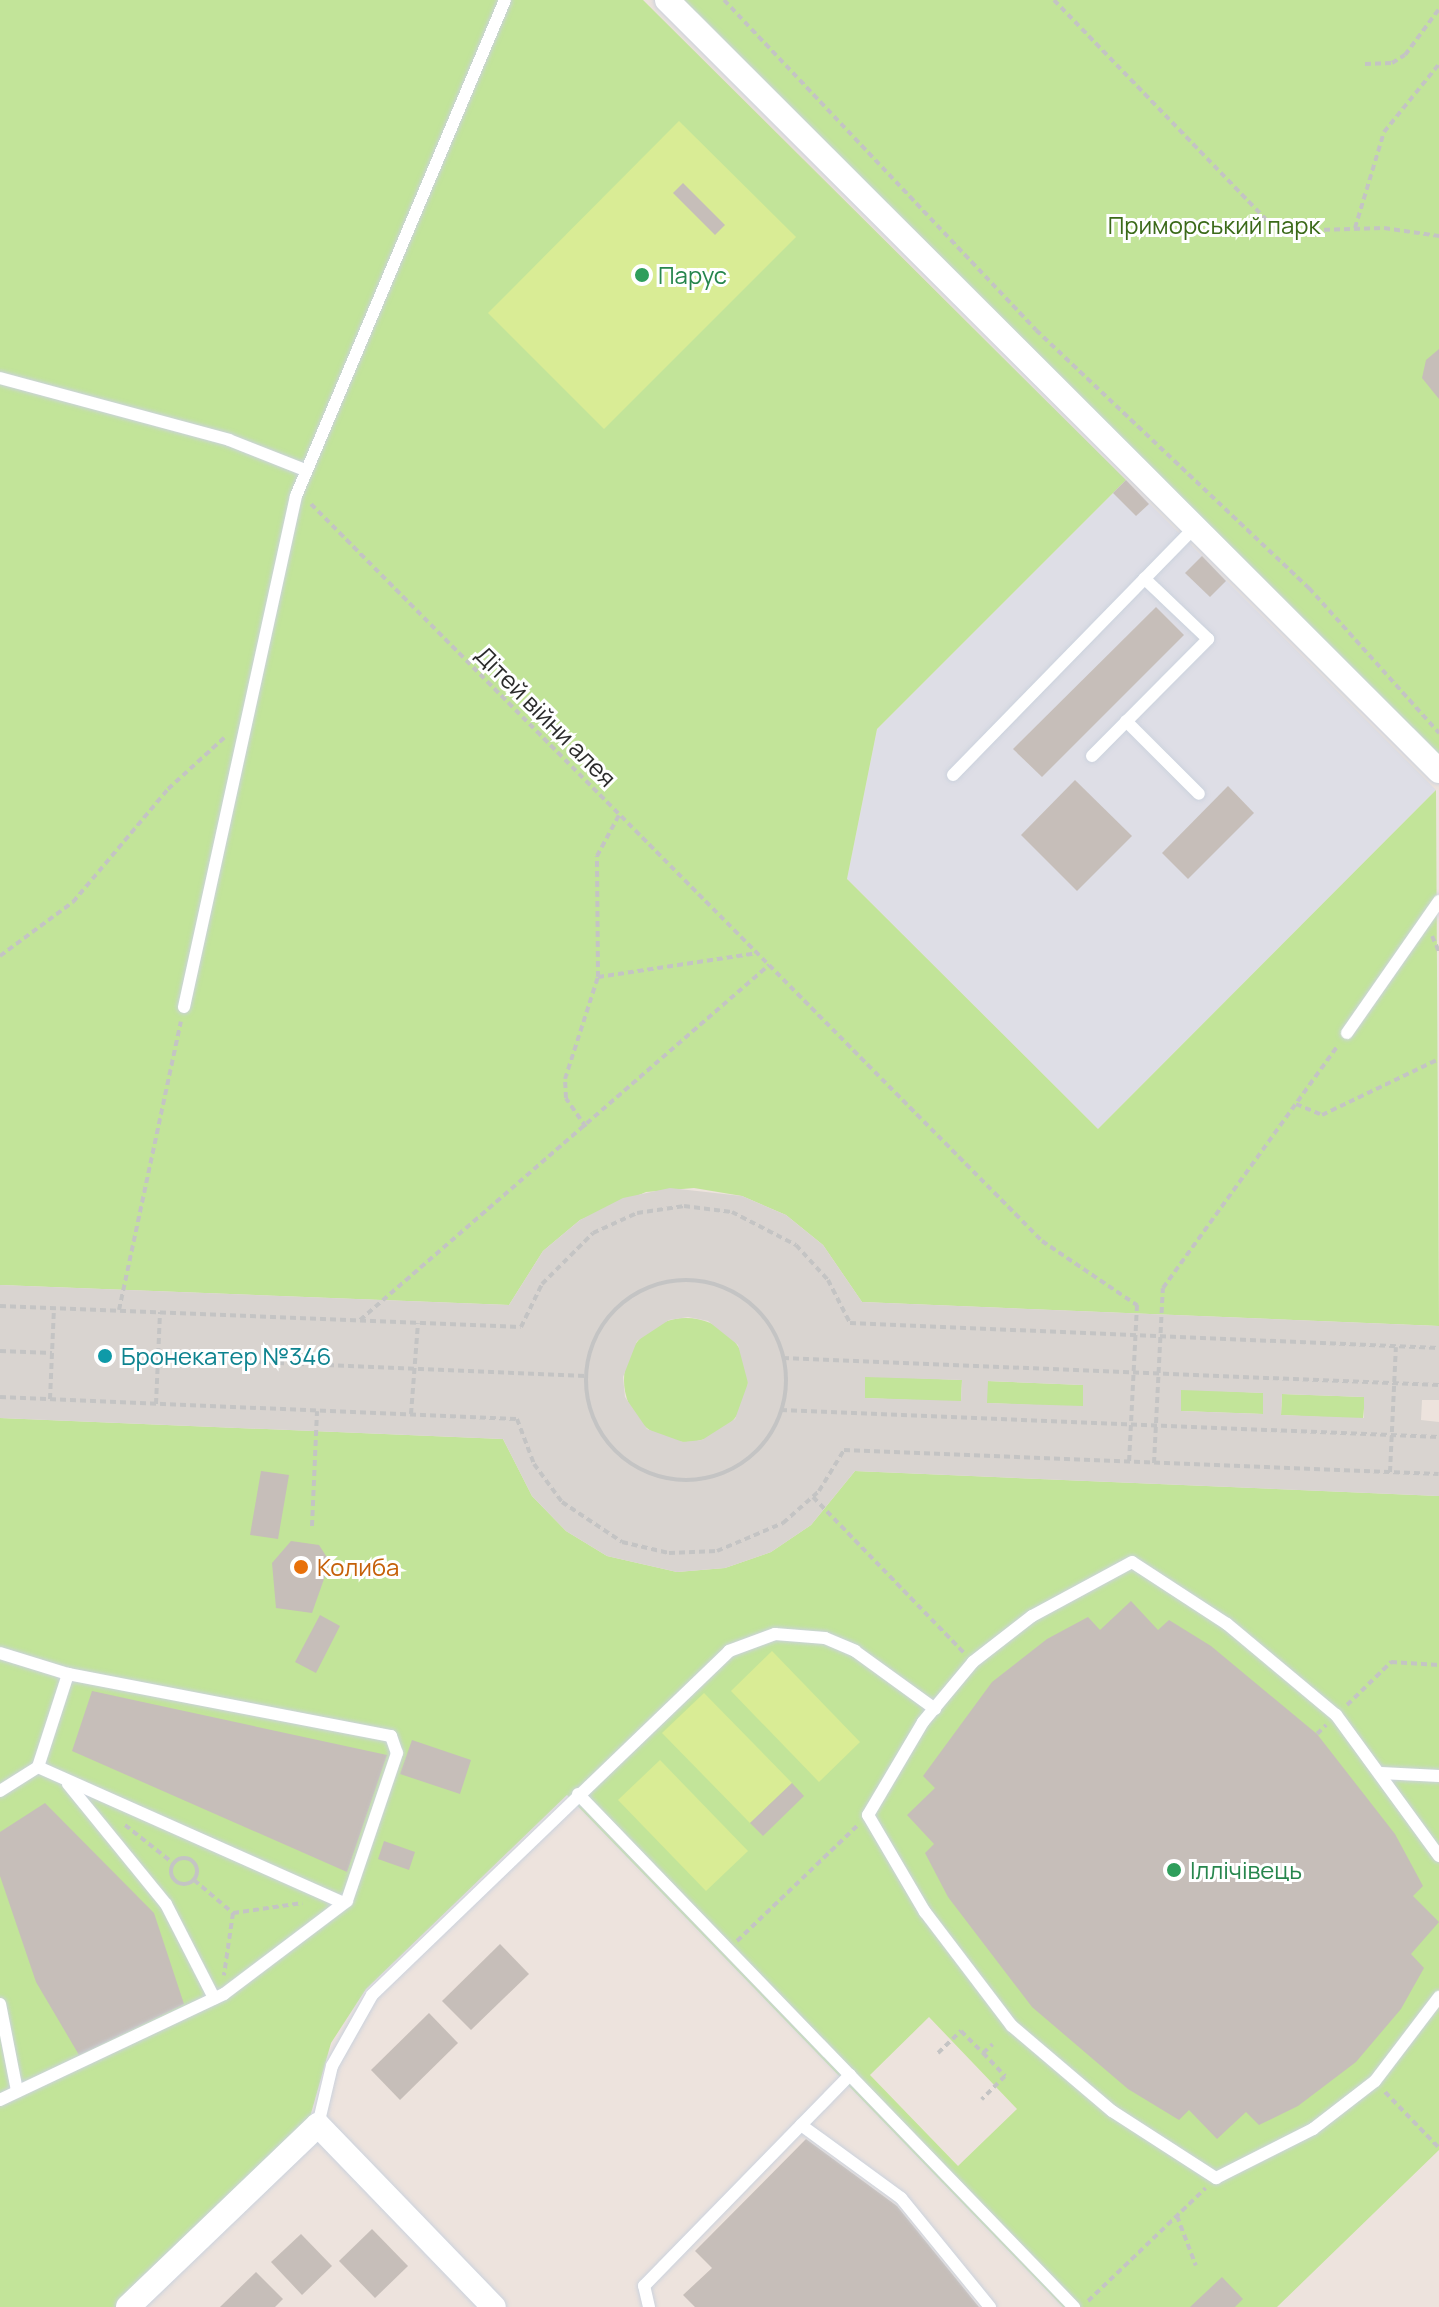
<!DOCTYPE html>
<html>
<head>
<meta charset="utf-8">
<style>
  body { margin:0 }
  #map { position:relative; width:1439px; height:2307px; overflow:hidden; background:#ede3dd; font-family:Manrope,sans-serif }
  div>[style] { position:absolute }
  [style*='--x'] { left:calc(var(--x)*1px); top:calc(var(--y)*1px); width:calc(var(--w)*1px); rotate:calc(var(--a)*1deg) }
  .industrial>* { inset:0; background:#dedee6 }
  .green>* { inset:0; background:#c2e499 }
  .round { border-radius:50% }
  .pitch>* { inset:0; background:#d9ec95 }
  .plaza>* { inset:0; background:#d9d4d0 }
  .building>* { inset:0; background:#c6beb9 }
  .path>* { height:4px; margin-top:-2px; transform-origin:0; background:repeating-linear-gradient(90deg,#c4c4c4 0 6px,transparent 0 10px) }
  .path>.ring { margin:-2px; padding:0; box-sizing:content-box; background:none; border:4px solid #c4c4c4; border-radius:50% }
  .roads { filter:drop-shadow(0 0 2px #cbd2dd) drop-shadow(0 0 2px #cbd2dd) }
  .lane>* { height:12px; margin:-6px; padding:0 6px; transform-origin:6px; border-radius:6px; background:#fff }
  .street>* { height:24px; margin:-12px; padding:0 12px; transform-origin:12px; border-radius:12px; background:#fff }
  .dots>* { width:22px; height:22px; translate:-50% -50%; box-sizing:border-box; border:4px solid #fff; border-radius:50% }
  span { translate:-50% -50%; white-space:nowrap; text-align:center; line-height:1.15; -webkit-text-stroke:6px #fff; paint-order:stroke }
  .park-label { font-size:24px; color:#3b6a19 }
  .leisure-label { font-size:24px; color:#27864d }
  .left { translate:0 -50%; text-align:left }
  .street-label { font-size:24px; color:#2b2b2b }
  .culture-label { font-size:24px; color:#0d838f }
  .food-label { font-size:24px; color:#c56008 }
</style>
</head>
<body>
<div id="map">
  <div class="industrial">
    <div style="clip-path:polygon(1126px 480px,1436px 790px,1098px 1129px,847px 879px,877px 729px)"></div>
  </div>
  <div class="green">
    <div style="clip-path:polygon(0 0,643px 0,1126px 480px,877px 729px,847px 879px,1098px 1129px,1436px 790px,1439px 1326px,862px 1302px,823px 1245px,786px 1215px,742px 1196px,694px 1188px,646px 1192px,580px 1220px,543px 1251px,509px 1305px,0 1285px)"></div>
    <div style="clip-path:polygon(669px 0,1439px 0,1439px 767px)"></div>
    <div class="round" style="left:624px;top:1318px;width:124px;height:124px"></div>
    <div style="clip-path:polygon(865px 1376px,962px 1380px,961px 1402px,864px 1398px)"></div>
    <div style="clip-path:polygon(987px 1381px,1084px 1385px,1083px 1407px,986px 1403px)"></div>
    <div style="clip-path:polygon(1181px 1389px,1264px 1393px,1263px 1414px,1180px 1411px)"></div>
    <div style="clip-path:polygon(1282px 1394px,1365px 1397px,1363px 1419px,1281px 1415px)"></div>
    <div style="clip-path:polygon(evenodd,0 1418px,503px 1439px,532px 1496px,566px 1531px,607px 1556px,677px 1572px,725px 1568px,771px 1552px,811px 1525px,855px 1471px,1439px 1496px,1439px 2150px,1277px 2307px,1063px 2307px,567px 1795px,366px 1989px,331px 2043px,310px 2117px,128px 2307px,0 2307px,0 1418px,929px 2017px,1017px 2109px,958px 2166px,870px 2075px,929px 2017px)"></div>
  </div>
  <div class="pitch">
    <div style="clip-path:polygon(679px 121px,796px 237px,604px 429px,488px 313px)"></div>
    <div style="clip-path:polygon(772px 1651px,860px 1742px,819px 1782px,731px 1691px)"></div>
    <div style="clip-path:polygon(704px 1693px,792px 1783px,750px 1823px,662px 1733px)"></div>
    <div style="clip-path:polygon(660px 1760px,748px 1851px,706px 1891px,618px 1800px)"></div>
  </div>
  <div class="plaza">
    <div style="clip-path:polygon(evenodd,670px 1188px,742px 1196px,786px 1215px,823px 1245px,862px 1302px,1439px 1326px,1439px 1400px,1422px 1400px,1421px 1420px,1439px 1422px,1439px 1496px,855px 1471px,811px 1525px,771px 1552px,725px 1568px,677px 1572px,607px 1556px,566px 1531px,532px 1496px,503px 1439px,0 1418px,0 1285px,509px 1305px,543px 1251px,580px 1220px,623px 1198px,670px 1188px,688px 1317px,708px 1321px,738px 1345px,748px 1383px,735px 1419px,702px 1440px,683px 1442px,647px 1429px,625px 1397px,623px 1377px,637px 1341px,669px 1320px,688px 1317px,670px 1188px,865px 1377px,962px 1380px,961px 1401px,865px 1398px,865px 1377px,670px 1188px,988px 1381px,1083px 1385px,1083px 1406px,987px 1403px,988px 1381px,670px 1188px,1181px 1390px,1263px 1393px,1263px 1414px,1181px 1411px,1181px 1390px,670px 1188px,1282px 1394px,1364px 1397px,1364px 1418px,1281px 1415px,1282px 1394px)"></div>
  </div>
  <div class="building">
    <div style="clip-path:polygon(683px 183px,725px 225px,715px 235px,673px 193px)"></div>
    <div style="clip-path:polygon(1439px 349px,1439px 399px,1422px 378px,1426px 360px)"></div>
    <div style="clip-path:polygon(1126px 480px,1149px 504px,1136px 516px,1113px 493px)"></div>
    <div style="clip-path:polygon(1202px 556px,1226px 581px,1210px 597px,1185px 573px)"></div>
    <div style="clip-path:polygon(1156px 607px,1184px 635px,1042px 777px,1013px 749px)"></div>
    <div style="clip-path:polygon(1075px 780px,1132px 836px,1077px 891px,1021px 835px)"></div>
    <div style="clip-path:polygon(1228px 786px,1254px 813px,1188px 879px,1162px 853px)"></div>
    <div style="clip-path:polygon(261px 1471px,289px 1475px,278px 1539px,250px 1535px)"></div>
    <div style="clip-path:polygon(291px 1541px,319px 1545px,330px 1562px,312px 1613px,276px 1608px,272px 1563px)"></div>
    <div style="clip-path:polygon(1131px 1601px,1158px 1630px,1169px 1620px,1211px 1646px,1317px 1734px,1395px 1834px,1423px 1886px,1413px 1896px,1439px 1922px,1411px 1954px,1424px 1968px,1401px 2009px,1356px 2062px,1298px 2106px,1259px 2125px,1246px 2112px,1217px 2139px,1189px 2110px,1179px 2120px,1128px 2089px,1032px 2007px,948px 1897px,925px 1853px,934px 1844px,907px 1815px,935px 1788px,923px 1776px,992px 1682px,1047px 1639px,1088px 1617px,1100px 1630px)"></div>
    <div style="clip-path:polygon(320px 1615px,340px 1626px,316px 1673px,295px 1662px)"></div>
    <div style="clip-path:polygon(92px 1691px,387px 1755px,347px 1872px,72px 1751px)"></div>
    <div style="clip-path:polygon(412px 1740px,471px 1760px,460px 1794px,400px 1774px)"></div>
    <div style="clip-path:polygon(792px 1783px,804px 1796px,763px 1836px,750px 1823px)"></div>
    <div style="clip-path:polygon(45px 1803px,154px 1913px,184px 2004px,79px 2055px,36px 1982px,0 1876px,0 1832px)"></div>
    <div style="clip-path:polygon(384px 1841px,415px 1852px,409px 1870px,378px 1859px)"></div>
    <div style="clip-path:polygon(500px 1944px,529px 1974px,471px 2030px,442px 2001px)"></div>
    <div style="clip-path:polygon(429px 2013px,458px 2043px,400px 2100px,371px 2070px)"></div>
    <div style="clip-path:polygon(806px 2139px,897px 2206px,979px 2307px,695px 2307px,683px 2295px,712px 2268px,695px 2251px)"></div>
    <div style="clip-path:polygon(372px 2229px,408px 2266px,375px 2298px,339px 2261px)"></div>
    <div style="clip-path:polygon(301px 2234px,332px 2266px,302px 2295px,271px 2262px)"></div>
    <div style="clip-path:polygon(256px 2272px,283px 2299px,275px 2307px,220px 2307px)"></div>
    <div style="clip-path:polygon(1222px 2277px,1243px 2299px,1235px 2307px,1190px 2307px)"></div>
  </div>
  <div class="path">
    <div style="--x:724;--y:0;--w:454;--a:46.6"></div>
    <div style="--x:1036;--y:330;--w:376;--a:43.4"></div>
    <div style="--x:1309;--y:588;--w:195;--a:48.1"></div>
    <div style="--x:1054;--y:0;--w:311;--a:46"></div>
    <div style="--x:1270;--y:224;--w:16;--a:27"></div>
    <div style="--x:1284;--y:231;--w:100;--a:-1.7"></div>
    <div style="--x:1384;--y:228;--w:56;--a:8.3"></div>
    <div style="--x:1365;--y:64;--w:27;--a:-2"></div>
    <div style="--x:1392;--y:63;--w:15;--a:-32"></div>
    <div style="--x:1405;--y:55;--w:57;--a:-53.5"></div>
    <div style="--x:1355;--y:228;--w:100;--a:-73.2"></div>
    <div style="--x:1384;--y:132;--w:87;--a:-51"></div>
    <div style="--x:311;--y:504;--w:650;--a:45.19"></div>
    <div style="--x:1432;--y:936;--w:17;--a:66"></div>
    <div style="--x:0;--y:956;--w:91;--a:-36.5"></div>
    <div style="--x:73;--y:902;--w:148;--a:-49.9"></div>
    <div style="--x:168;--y:789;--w:79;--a:-42.4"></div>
    <div style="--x:598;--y:977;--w:162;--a:-8.5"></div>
    <div style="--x:1296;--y:1104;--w:28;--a:23"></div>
    <div style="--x:1322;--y:1115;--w:130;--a:-25.6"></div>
    <div style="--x:586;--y:1127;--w:35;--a:-125"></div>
    <div style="--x:566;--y:1098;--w:19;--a:-93"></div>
    <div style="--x:565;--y:1079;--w:107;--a:-72.1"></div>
    <div style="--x:598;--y:977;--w:121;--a:-90.5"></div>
    <div style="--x:597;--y:856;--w:47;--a:-61.8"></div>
    <div class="ring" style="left:586px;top:1280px;width:196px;height:196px"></div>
    <div style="--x:0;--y:1306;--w:521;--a:2.31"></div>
    <div style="--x:521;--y:1327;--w:48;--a:-64"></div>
    <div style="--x:542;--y:1284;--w:72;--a:-45"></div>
    <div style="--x:593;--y:1233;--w:48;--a:-24.4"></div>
    <div style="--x:637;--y:1213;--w:48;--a:-8.5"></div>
    <div style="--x:684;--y:1206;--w:48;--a:7.1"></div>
    <div style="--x:732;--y:1212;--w:72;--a:27.3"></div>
    <div style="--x:796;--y:1245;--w:47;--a:47.6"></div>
    <div style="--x:828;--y:1280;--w:48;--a:62.9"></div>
    <div style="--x:850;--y:1323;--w:590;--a:2.43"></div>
    <div style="--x:119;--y:1310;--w:295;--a:-77.9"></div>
    <div style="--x:360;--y:1320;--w:542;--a:-40.96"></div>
    <div style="--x:769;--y:965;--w:388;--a:45.3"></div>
    <div style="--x:1042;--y:1241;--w:115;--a:34"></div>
    <div style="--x:1137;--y:1305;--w:157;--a:92.9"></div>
    <div style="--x:0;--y:1351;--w:52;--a:2.2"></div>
    <div style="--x:158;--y:1358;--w:428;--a:2.4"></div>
    <div style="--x:783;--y:1358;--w:657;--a:2.36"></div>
    <div style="--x:0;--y:1397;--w:517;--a:2.44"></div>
    <div style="--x:517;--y:1419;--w:48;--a:69.3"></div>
    <div style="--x:534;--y:1464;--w:47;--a:53.6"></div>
    <div style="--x:562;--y:1502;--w:72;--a:33.7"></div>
    <div style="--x:622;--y:1542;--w:48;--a:13.2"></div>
    <div style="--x:669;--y:1553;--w:48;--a:-2.4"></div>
    <div style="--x:717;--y:1551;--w:72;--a:-23"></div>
    <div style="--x:783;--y:1523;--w:48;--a:-41.6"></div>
    <div style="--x:819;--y:1491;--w:48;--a:-58.6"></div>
    <div style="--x:844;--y:1450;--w:595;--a:2.31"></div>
    <div style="--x:50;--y:1399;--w:91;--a:-87.5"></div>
    <div style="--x:156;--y:1404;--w:92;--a:-87.5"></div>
    <div style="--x:781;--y:1410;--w:659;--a:2.35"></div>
    <div style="--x:411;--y:1414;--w:91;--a:-85.6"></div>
    <div style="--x:1154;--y:1463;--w:175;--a:-87.1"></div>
    <div style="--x:1163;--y:1288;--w:299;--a:-54.2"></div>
    <div style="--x:1390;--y:1472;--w:125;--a:-87.3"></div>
    <div style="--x:813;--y:1497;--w:217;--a:45.9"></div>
    <div style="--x:312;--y:1526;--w:115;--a:-87.5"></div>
    <div style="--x:1347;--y:1705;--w:62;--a:-44.3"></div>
    <div style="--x:1391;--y:1662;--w:48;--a:3.6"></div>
    <div style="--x:1317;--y:1734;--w:13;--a:-45"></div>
    <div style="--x:125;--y:1825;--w:61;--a:38.4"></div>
    <div class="ring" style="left:171px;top:1858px;width:22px;height:22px"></div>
    <div style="--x:194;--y:1880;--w:51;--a:40.2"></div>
    <div style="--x:233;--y:1913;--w:63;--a:98.3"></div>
    <div style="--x:233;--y:1913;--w:70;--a:-8.2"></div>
    <div style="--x:737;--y:1941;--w:168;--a:-43.8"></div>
    <div style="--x:938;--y:2053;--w:32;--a:-44"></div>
    <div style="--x:961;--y:2031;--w:31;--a:45"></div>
    <div style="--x:983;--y:2053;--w:32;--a:46"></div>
    <div style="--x:1005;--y:2076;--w:33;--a:135"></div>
    <div style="--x:983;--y:2053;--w:13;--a:-42"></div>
    <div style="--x:1385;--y:2092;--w:78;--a:46"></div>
    <div style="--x:1177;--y:2216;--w:53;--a:69.2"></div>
    <div style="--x:1088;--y:2301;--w:163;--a:-43.8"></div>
  </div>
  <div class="roads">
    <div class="lane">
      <div style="--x:0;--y:378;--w:237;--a:15.1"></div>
      <div style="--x:229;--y:440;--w:82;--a:21.5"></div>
      <div style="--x:1126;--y:721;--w:103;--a:45"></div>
      <div style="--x:1092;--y:756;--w:165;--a:-45.2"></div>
      <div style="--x:1208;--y:639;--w:88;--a:-136.4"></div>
      <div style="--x:953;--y:775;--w:348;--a:-45.7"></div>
      <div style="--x:184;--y:1007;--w:523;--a:-77.64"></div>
      <div style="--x:296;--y:496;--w:538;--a:-67.15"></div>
      <div style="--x:1347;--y:1033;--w:161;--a:-55.1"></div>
      <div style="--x:0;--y:1653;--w:71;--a:17.2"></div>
      <div style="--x:68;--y:1674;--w:329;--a:10.9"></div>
      <div style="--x:391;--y:1736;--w:18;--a:71"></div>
      <div style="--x:397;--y:1753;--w:156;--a:108.7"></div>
      <div style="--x:347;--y:1901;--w:154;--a:142.9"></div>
      <div style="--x:224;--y:1994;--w:248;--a:154.7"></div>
      <div style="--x:38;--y:1767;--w:334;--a:24"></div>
      <div style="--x:1381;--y:1773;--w:58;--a:3"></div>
      <div style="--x:68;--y:1784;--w:155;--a:50.8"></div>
      <div style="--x:166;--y:1904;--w:106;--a:62.9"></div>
      <div style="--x:0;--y:1791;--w:45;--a:-32.3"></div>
      <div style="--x:38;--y:1767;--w:98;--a:-72.1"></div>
      <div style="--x:578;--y:1794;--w:714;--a:45.97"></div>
      <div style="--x:1439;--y:1856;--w:175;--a:-126.1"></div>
      <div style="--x:1336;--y:1715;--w:142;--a:-140.1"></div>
      <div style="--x:1227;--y:1624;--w:113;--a:-146.9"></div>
      <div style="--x:1132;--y:1562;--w:114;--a:151.6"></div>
      <div style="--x:1032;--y:1616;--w:75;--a:142.1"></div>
      <div style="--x:973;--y:1662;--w:78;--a:129.8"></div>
      <div style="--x:923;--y:1722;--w:108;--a:120.6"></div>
      <div style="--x:868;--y:1815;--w:113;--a:59.6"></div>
      <div style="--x:925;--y:1912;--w:143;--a:52.7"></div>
      <div style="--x:1012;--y:2026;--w:131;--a:40.4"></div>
      <div style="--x:1112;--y:2111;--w:124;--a:32.8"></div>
      <div style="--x:1216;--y:2178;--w:109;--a:-26.8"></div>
      <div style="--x:1313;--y:2129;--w:78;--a:-37.7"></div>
      <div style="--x:1375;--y:2081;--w:106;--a:-52.7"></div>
      <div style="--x:0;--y:2004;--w:89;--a:78.9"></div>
      <div style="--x:318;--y:2125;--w:61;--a:-76.7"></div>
      <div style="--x:332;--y:2066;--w:81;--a:-60.6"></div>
      <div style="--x:372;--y:1995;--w:496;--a:-43.9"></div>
      <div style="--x:729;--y:1651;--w:49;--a:-20.3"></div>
      <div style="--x:775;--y:1634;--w:50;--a:4.6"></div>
      <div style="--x:825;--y:1638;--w:33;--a:23"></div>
      <div style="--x:855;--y:1651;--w:99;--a:35.9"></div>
      <div style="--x:801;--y:2125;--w:124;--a:36.1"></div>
      <div style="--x:901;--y:2198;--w:141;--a:50.8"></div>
      <div style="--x:649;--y:2307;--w:22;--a:-103"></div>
      <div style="--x:644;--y:2286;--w:295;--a:-45.7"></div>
    </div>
    <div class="street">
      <div style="--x:667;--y:0;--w:1091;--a:44.96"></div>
      <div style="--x:128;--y:2307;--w:263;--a:-43.8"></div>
      <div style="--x:318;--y:2125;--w:253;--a:46"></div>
    </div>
  </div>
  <div class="dots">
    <div style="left:642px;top:275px;background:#2e9e5b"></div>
    <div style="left:105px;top:1356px;background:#0f9aa8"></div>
    <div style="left:301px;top:1567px;background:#e8710a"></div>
    <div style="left:1174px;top:1870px;background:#2e9e5b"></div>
  </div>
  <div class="park-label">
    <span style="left:1214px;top:225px">Приморський парк</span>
  </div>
  <div class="leisure-label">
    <span class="left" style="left:658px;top:275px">Парус</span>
    <span class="left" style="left:1190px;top:1870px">Іллічівець</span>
  </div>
  <div class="street-label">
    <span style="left:546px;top:716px;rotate:45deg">Дітей війни алея</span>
  </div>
  <div class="culture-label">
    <span class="left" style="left:121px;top:1356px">Бронекатер №346</span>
  </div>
  <div class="food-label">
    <span class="left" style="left:317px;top:1567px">Колиба</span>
  </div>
</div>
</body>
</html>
